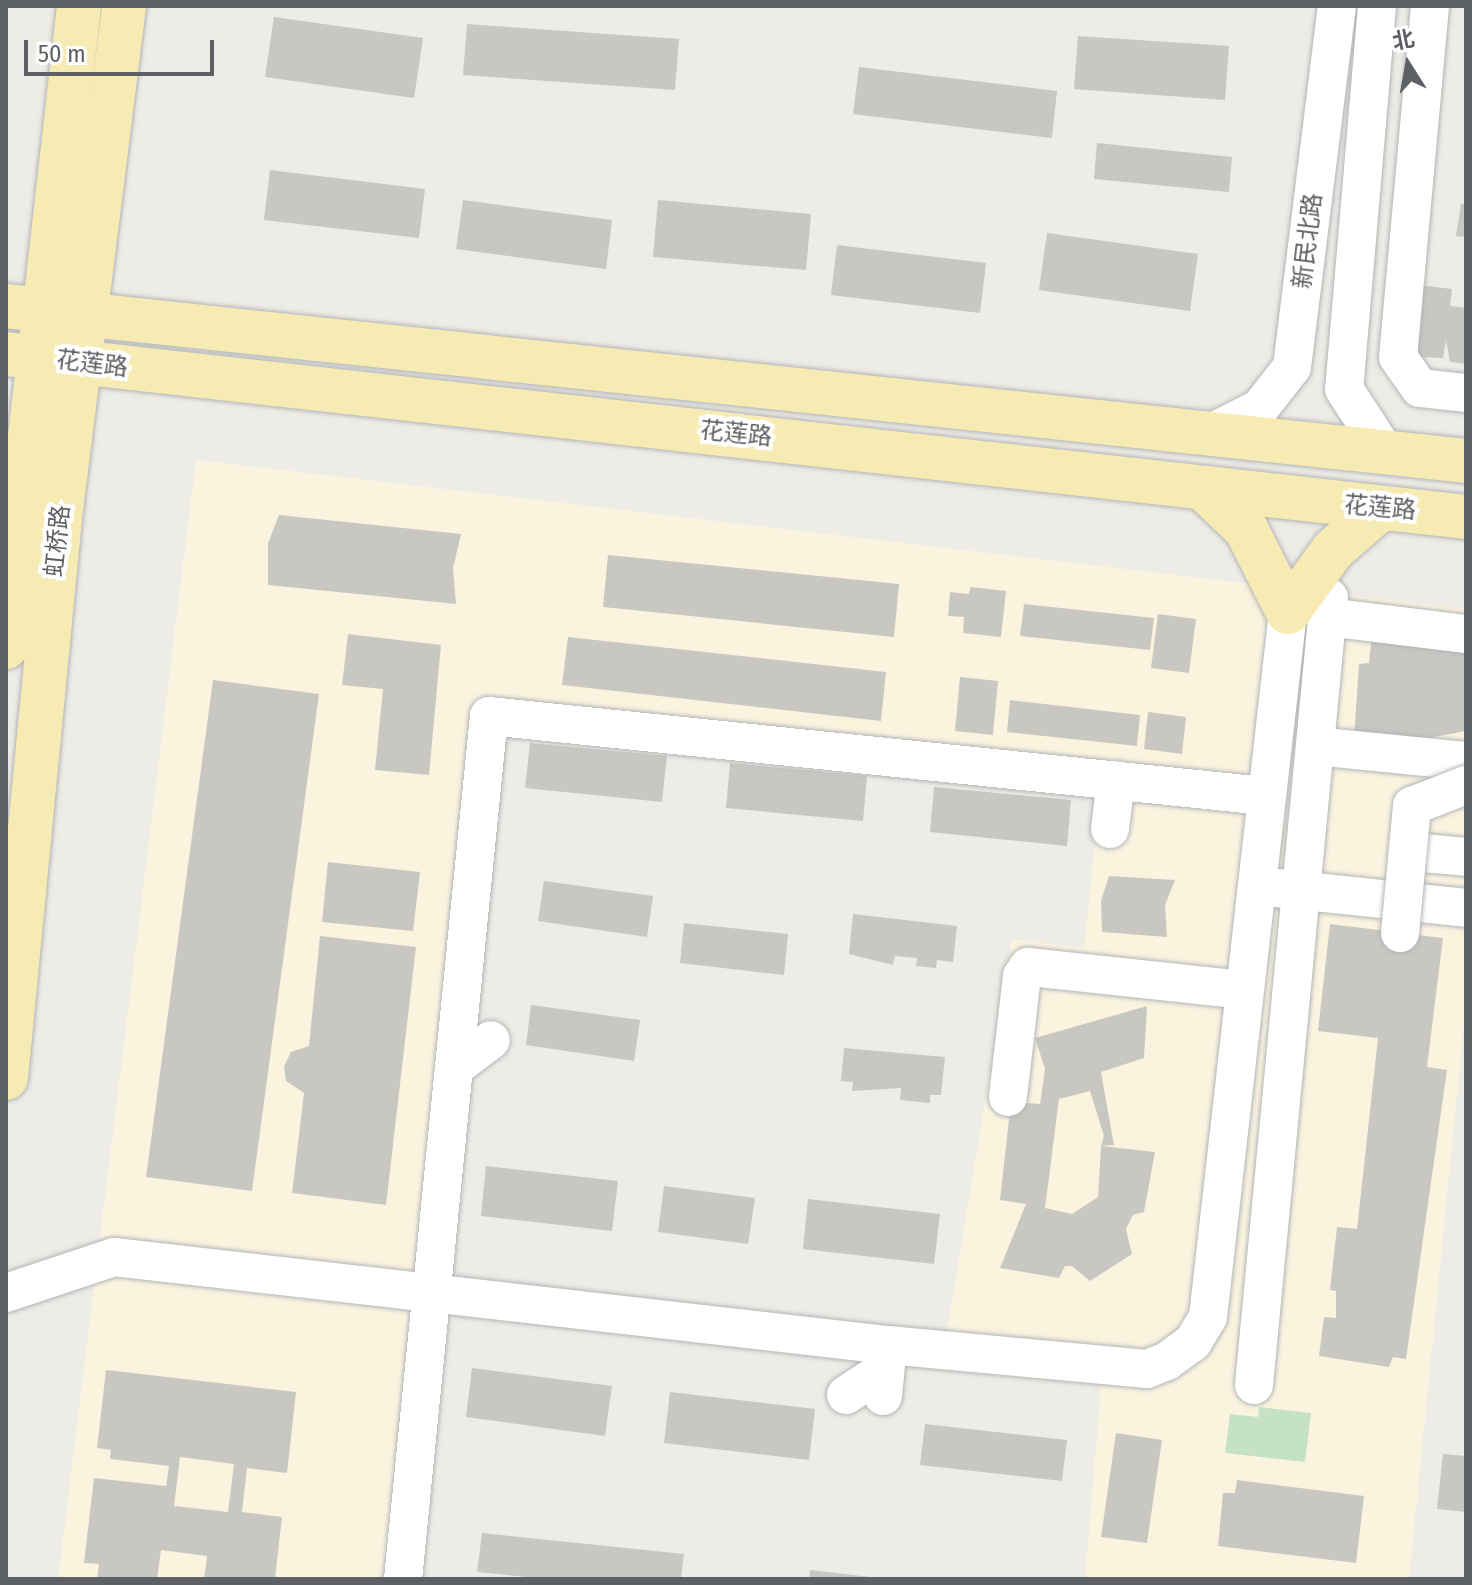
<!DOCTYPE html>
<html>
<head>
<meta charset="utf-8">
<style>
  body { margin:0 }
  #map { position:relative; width:1472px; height:1585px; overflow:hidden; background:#eeece6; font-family:"Fira Sans Condensed","Noto Sans SC",sans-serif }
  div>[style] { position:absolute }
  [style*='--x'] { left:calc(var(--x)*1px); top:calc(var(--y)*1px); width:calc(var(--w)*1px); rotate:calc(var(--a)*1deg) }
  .commercial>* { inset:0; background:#faf4df }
  .green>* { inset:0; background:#c5e2c5 }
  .building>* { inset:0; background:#c9c7c2 }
  .roads { filter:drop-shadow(0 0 2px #b3b5b9) drop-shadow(0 0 2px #b3b5b9) }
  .minor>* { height:38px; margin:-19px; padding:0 19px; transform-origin:19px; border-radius:19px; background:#fff }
  .major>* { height:44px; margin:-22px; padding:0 22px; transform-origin:22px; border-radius:22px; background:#f6ebb3 }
  .bridges { filter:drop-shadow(0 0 2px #b3b5b9) drop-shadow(0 0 2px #b3b5b9) }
  .minor-bridge>* { height:38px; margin:-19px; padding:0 19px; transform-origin:19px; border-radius:19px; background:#fff }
  span { translate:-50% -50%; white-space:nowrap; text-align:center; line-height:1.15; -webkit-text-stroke:8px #fff; paint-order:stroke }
  .street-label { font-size:24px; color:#5d6064 }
  .frame { position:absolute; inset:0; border:8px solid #5d6064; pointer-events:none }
  .north { position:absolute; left:1368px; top:24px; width:80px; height:80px; -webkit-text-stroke:6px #fff; paint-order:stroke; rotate:349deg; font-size:22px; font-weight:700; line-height:32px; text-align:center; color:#5d6064 }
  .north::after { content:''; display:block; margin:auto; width:28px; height:36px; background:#5d6064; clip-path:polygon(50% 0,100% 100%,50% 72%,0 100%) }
  .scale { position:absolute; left:24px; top:40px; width:190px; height:36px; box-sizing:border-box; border:4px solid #5d6064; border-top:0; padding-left:10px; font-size:24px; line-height:28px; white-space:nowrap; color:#5d6064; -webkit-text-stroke:6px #fff; paint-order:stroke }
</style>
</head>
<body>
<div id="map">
  <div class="commercial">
    <div style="clip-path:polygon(196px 460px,1466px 609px,1466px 1005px,1409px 1579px,1085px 1579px,1101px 1386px,941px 1370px,1012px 939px,1084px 948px,1100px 795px,478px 718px,390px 1579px,58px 1579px)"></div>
  </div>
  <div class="green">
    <div style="clip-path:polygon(1259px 1407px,1311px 1413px,1305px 1462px,1225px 1453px,1230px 1414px,1258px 1417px)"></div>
  </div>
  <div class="building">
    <div style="clip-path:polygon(274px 17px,423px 38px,414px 98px,265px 77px)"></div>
    <div style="clip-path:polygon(467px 24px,679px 39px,675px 90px,463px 75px)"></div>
    <div style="clip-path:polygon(1078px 36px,1229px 46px,1225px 100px,1074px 89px)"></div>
    <div style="clip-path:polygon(859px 67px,1057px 91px,1052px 138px,853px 114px)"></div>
    <div style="clip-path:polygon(1097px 143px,1232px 157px,1229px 192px,1094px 179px)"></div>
    <div style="clip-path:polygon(270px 170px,425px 189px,419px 238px,264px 220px)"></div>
    <div style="clip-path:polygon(463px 200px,612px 220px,606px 269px,456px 249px)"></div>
    <div style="clip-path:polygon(658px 200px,811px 214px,806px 270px,653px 257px)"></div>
    <div style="clip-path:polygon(1461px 204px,1466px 204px,1466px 237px,1456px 236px)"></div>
    <div style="clip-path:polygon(1047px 233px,1198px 254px,1190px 311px,1039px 290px)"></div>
    <div style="clip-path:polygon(837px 245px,986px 263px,980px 313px,831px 295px)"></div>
    <div style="clip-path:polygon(1419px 285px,1452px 289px,1450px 306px,1466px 308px,1466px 364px,1450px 362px,1446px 340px,1443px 358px,1417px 357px)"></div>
    <div style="clip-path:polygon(279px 515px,461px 534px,453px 568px,456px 604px,268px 585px,268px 543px)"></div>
    <div style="clip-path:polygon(608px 555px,899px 584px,894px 637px,603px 607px)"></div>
    <div style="clip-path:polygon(970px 587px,1006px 591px,1001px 637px,963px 633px,964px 617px,948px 616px,950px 592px,969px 594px)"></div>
    <div style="clip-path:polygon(1024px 604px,1154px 618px,1150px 650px,1020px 636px)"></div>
    <div style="clip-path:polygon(1158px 614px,1196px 619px,1189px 673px,1151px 668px)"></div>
    <div style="clip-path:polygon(348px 634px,441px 645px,429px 775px,375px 770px,383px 689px,342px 685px)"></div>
    <div style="clip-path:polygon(1372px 635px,1466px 646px,1466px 731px,1397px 744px,1354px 738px,1359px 664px,1369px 663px)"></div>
    <div style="clip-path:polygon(568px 637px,886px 672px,881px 721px,562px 685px)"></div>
    <div style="clip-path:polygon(960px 677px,998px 681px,993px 735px,955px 731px)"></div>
    <div style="clip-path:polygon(213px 680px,319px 694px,252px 1191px,146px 1177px)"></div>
    <div style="clip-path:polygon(1010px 700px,1140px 715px,1137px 746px,1007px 732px)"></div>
    <div style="clip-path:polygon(1148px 712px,1186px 717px,1182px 754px,1144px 749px)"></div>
    <div style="clip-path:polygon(530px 743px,667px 756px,662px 802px,525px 788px)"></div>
    <div style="clip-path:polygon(730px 763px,867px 776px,863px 821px,726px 808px)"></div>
    <div style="clip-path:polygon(934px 787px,1071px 800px,1067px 846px,930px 832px)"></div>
    <div style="clip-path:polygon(1419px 808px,1409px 934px,1443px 938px,1427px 1067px,1447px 1070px,1406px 1359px,1393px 1357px,1389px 1367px,1319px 1356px,1324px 1317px,1336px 1318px,1336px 1291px,1330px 1290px,1337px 1227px,1357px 1229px,1378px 1038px,1318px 1031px,1330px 924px,1395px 932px)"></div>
    <div style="clip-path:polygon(328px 862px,420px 872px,413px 931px,322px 922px)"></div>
    <div style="clip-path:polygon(1109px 876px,1175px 880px,1165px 905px,1167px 937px,1102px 932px,1101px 901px)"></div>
    <div style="clip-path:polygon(544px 881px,653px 896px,647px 937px,538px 921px)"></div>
    <div style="clip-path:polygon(853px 914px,957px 926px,953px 962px,937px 960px,936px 968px,916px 966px,917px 958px,895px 956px,893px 965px,849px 954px)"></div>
    <div style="clip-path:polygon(684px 923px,788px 934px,784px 975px,680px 963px)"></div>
    <div style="clip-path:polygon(320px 936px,416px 947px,386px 1205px,292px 1193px,304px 1093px,286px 1081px,284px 1066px,291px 1052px,309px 1046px)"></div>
    <div style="clip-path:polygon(531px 1005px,640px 1020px,634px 1061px,526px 1045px)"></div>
    <div style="clip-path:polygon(1147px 1006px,1144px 1058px,1101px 1072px,1114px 1145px,1101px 1146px,1104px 1136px,1090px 1091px,1059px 1099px,1045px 1208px,1072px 1214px,1098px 1197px,1101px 1146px,1155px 1152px,1144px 1212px,1133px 1215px,1126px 1229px,1132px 1254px,1090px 1281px,1072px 1266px,1065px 1266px,1059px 1278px,1000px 1268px,1026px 1204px,1000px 1200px,1011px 1102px,1040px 1104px,1045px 1069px,1035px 1038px)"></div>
    <div style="clip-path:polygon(844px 1048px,945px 1057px,941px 1095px,930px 1095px,930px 1103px,900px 1100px,901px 1088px,852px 1091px,853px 1082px,841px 1081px)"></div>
    <div style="clip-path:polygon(486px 1166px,618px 1181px,612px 1231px,481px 1216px)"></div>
    <div style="clip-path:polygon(664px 1186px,755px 1198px,748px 1244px,658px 1232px)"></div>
    <div style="clip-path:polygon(808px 1199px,940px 1214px,934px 1264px,803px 1249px)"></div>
    <div style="clip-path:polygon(472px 1368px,612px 1386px,605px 1436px,466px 1417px)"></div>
    <div style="clip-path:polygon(evenodd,106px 1370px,296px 1392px,287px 1473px,247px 1468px,242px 1512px,282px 1517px,275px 1579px,204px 1579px,207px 1556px,161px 1550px,157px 1579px,97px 1579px,99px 1564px,84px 1563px,94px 1478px,166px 1486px,169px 1466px,110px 1459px,111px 1450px,97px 1448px,106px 1370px,180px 1457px,234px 1464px,228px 1512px,174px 1506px,180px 1457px)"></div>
    <div style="clip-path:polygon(670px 1392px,815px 1409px,809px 1460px,664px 1443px)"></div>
    <div style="clip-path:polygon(925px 1424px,1067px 1440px,1062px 1481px,920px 1465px)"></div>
    <div style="clip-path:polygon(1116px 1433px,1162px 1440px,1147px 1543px,1101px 1537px)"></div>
    <div style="clip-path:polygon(1443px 1454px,1466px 1456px,1466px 1512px,1437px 1509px)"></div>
    <div style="clip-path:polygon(1237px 1480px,1364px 1496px,1356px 1563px,1218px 1546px,1223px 1493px,1235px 1493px)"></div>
    <div style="clip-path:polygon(482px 1533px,684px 1554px,681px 1579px,546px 1579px,477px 1572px)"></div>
    <div style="clip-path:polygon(810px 1570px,871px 1577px,871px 1579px,809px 1579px)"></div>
  </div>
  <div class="roads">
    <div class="minor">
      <div style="--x:1377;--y:6;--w:384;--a:94.9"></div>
      <div style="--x:1344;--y:389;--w:79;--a:56.9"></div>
      <div style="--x:1430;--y:6;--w:352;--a:95.2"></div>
      <div style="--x:1398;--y:357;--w:38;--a:55"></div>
      <div style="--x:1420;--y:388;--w:46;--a:6.2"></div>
      <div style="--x:1209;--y:434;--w:57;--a:-27"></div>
      <div style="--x:1260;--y:408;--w:52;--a:-52"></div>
      <div style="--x:1292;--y:367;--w:364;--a:-82.9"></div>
      <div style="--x:1327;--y:617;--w:140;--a:7"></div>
      <div style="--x:1315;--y:746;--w:152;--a:5.7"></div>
      <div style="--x:1110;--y:829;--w:49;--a:-83"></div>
      <div style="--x:1424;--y:853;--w:42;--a:5.4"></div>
      <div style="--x:1277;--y:888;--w:190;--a:6"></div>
      <div style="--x:458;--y:1065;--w:41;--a:-37.1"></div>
      <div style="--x:1008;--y:1097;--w:122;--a:-83.4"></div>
      <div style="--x:1022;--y:976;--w:11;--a:-56"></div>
      <div style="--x:1028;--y:967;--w:216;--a:6.1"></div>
      <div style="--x:6;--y:1293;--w:114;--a:-18.4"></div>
      <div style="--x:114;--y:1257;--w:779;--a:6.49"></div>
      <div style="--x:888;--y:1345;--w:260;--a:5.3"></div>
      <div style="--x:1147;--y:1369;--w:22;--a:-22"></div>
      <div style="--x:1167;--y:1361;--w:32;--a:-36"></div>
      <div style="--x:1193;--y:1342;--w:29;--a:-59"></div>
      <div style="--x:1208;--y:1317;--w:710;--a:-83.53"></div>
      <div style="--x:1254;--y:1385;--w:791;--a:-84.56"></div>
      <div style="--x:846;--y:1395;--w:45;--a:-33.3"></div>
      <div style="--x:883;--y:1396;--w:51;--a:-84.4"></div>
      <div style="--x:403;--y:1579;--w:867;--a:-84.31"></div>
      <div style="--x:489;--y:716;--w:780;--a:5.89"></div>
    </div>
    <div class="major">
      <div style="--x:6;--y:306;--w:1468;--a:6.06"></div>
      <div style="--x:6;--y:354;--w:1469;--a:6.37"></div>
      <div style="--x:1205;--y:490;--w:57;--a:43.6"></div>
      <div style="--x:1246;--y:529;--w:93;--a:63.2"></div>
      <div style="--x:1288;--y:612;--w:77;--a:-54"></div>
      <div style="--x:1333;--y:550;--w:64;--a:-41.2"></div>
      <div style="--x:6;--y:647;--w:645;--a:-83.5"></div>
      <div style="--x:6;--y:1078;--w:563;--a:-84.49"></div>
      <div style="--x:60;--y:518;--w:516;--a:-82.87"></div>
    </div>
  </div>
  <div class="bridges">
    <div class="minor-bridge">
      <div style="--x:1400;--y:933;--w:128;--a:-84.6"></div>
      <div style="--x:1412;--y:806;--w:58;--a:-21.3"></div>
    </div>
  </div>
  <div class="street-label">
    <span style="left:1308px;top:241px;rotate:-83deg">新民北路</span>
    <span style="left:92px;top:364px;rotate:7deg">花莲路</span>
    <span style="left:736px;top:434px;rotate:6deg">花莲路</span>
    <span style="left:1380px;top:508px;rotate:5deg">花莲路</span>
    <span style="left:58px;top:541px;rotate:-84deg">虹桥路</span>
  </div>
  <div class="frame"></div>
  <div class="north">北</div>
  <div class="scale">50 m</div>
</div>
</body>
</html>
